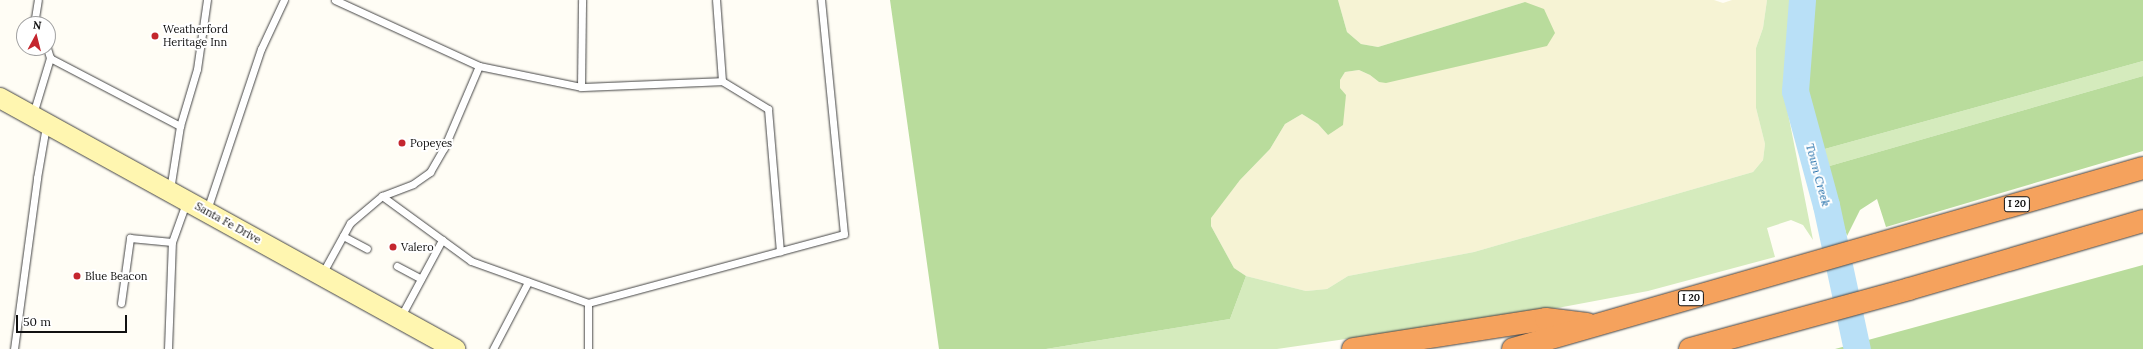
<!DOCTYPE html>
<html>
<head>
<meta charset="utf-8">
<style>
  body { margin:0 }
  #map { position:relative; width:2143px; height:349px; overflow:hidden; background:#fffdf5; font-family:Lora,serif }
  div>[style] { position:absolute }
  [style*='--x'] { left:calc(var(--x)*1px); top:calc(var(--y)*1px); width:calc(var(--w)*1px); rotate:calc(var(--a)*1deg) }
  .farmland>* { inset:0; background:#f6f3d4 }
  .green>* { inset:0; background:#d5ebbd }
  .forest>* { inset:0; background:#b9dc9c }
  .river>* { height:27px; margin:-13.5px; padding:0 13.5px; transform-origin:13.5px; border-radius:13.5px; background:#b9e0f7 }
  .roads { filter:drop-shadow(0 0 1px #444) drop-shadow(0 0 1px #444) }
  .lane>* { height:7px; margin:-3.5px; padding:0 3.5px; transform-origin:3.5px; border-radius:3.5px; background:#fff }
  .secondary>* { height:20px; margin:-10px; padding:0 10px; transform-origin:10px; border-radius:10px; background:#fff6b0 }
  .highway>* { height:22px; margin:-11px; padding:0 11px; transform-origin:11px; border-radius:11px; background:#f5a25d }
  .dots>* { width:11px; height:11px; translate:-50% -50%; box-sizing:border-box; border:2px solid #fff; border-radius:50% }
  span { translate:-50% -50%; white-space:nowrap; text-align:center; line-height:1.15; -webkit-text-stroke:4px #fff; paint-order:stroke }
  .shield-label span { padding:1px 3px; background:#fff; border:1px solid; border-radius:3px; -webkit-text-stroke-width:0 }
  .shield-label { font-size:10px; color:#111; font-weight:700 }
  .poi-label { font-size:11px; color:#111 }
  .left { translate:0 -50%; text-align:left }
  .street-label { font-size:11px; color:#111 }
  .water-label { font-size:12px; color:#1768a6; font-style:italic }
  .north { position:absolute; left:16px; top:16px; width:40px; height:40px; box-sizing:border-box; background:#fff; border:1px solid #a0a0a0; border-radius:50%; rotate:7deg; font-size:11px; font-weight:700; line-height:16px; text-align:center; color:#111 }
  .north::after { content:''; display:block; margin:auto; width:14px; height:18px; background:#c4262e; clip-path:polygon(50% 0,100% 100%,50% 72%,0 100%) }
  .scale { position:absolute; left:16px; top:315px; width:111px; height:18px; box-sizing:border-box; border:2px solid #111; border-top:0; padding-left:5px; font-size:12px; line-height:14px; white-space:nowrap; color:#111; -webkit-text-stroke:3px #fff; paint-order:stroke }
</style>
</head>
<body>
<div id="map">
  <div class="farmland">
    <div style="clip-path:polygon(1338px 0,1714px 0,1723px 3px,1732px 0,1767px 0,1763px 28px,1756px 48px,1756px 108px,1765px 144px,1763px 160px,1753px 172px,1474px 252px,1348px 276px,1327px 289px,1306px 291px,1246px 276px,1234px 268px,1211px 226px,1210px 218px,1240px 180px,1270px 149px,1285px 124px,1302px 114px,1318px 124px,1328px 135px,1346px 96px,1340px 88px,1340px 80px,1345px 72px,1359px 70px,1370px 75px,1379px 82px,1525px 2px,1378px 47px,1361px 44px,1347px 32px)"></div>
  </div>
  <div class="green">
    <div style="clip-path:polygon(1767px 0,1791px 0,1783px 88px,1813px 240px,1803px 225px,1791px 220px,1767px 228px,1775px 257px,1648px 291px,1552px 309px,1277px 349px,1046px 349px,1230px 319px,1246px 276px,1306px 291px,1327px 289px,1348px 276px,1474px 252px,1753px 172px,1763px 160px,1765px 144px,1756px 108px,1756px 48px,1763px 28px)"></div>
    <div style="clip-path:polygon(2143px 61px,2143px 76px,1826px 167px,1821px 150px)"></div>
  </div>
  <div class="forest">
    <div style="clip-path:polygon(890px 0,1338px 0,1347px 32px,1361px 44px,1378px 47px,1525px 2px,1544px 9px,1555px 33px,1547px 46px,1386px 83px,1379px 82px,1370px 75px,1359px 70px,1345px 72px,1340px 80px,1340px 88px,1346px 95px,1343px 125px,1328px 135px,1318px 124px,1302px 114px,1285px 124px,1270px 149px,1240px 180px,1211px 218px,1211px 226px,1234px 268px,1246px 276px,1230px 319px,1046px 349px,939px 349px)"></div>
    <div style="clip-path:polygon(1811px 0,2143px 0,2143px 61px,1821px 150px,1804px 90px)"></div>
    <div style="clip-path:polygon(2143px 76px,2143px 151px,1886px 227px,1877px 199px,1860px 210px,1847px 236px,1826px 167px)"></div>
    <div style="clip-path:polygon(2143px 265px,2143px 349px,1835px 349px)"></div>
  </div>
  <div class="river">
    <div style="--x:1802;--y:0;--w:91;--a:94.4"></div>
    <div style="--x:1795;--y:91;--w:118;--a:74.8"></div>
    <div style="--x:1826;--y:205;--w:147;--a:77.9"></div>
  </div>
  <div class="roads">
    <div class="lane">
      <div style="--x:335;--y:0;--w:158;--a:24.6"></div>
      <div style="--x:479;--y:66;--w:104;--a:11.6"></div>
      <div style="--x:581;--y:87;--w:141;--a:-2.4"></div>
      <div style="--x:722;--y:81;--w:81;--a:-94.2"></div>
      <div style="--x:38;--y:24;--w:7;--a:-117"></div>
      <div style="--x:35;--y:18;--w:18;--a:-81"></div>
      <div style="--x:47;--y:48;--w:10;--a:73"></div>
      <div style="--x:722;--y:81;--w:54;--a:31.3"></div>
      <div style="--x:768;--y:109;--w:143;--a:85.2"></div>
      <div style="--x:581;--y:87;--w:87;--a:-89.3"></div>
      <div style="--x:33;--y:114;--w:59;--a:-73.1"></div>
      <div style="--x:50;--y:58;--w:147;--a:27.6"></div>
      <div style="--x:180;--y:126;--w:65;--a:98.9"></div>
      <div style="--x:180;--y:126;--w:59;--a:-73.4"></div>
      <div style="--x:197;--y:69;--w:70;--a:-81.8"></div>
      <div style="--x:382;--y:196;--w:110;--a:36.1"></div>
      <div style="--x:471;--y:261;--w:124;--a:19.7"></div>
      <div style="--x:207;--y:210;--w:170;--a:-71.5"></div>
      <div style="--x:261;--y:49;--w:54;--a:-64.9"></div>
      <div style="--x:343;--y:236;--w:27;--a:28"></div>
      <div style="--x:397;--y:266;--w:27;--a:28"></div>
      <div style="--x:322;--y:274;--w:58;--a:-61.2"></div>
      <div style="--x:350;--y:223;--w:42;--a:-40.2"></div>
      <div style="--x:382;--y:196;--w:33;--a:-21"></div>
      <div style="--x:413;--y:184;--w:21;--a:-35"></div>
      <div style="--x:430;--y:172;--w:28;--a:-60"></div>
      <div style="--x:444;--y:148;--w:89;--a:-66.9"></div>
      <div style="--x:121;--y:303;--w:66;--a:-82.1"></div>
      <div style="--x:130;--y:238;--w:42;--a:5.4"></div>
      <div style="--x:400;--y:318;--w:89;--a:-61.7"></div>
      <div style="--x:14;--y:349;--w:173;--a:-82.3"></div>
      <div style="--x:37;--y:178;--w:53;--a:-80.2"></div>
      <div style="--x:168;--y:349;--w:107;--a:-87.9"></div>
      <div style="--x:172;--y:242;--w:41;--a:-70.3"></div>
      <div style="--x:493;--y:349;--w:76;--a:-62.4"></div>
      <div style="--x:588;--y:349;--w:46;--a:-90"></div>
      <div style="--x:588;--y:303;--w:265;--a:-15.1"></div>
      <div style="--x:844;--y:234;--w:235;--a:-95.6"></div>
    </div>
    <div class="secondary">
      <div style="--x:0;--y:98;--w:520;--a:28.88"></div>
    </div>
    <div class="highway">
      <div style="--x:1353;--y:349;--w:195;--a:-8.8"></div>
      <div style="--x:1546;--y:319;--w:41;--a:7"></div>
      <div style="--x:1513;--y:349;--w:655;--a:-16.03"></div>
      <div style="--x:1690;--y:349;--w:227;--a:-15.3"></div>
      <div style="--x:1909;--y:289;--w:244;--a:-16.2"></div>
    </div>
  </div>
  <div class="dots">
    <div style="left:155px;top:36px;background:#c4262e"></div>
    <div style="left:402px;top:143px;background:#c4262e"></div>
    <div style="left:393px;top:247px;background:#c4262e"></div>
    <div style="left:77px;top:276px;background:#c4262e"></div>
  </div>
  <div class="shield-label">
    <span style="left:2017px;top:204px">I 20</span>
    <span style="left:1691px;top:298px">I 20</span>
  </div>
  <div class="poi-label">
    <span class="left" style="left:163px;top:36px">Weatherford<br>Heritage Inn</span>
    <span class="left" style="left:410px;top:143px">Popeyes</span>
    <span class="left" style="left:401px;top:247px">Valero</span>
    <span class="left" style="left:85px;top:276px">Blue Beacon</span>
  </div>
  <div class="street-label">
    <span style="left:228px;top:223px;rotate:29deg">Santa Fe Drive</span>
  </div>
  <div class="water-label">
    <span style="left:1818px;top:175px;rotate:75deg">Town Creek</span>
  </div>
  <div class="north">N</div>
  <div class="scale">50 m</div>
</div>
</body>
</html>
